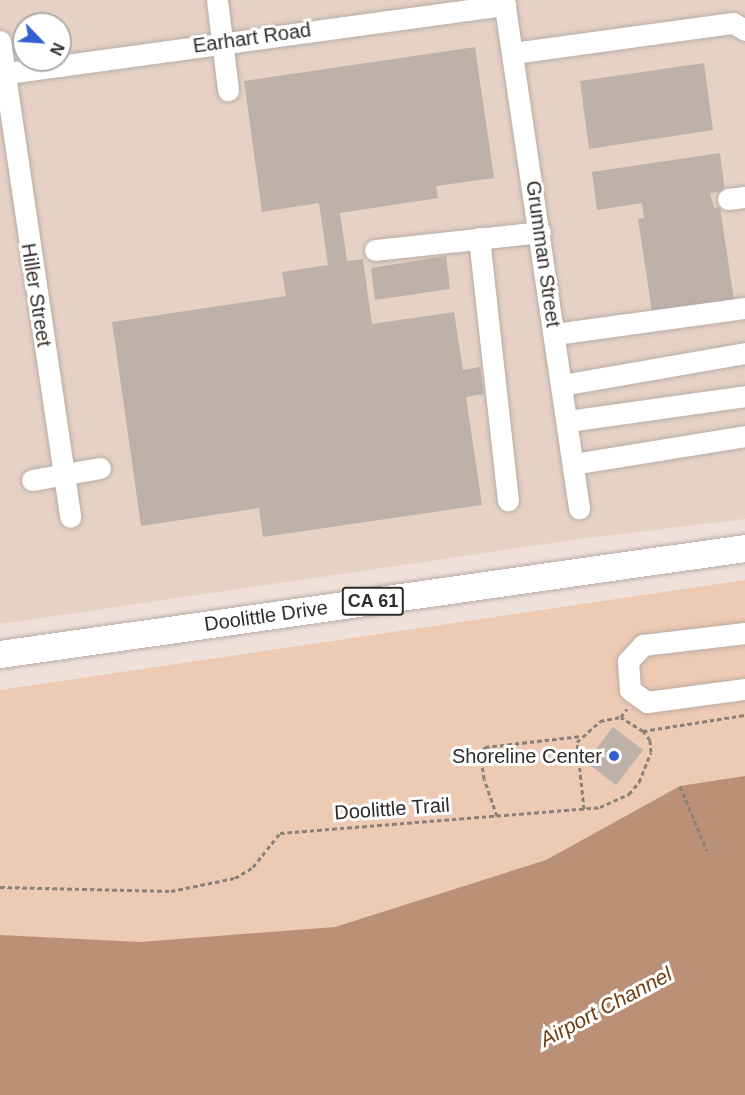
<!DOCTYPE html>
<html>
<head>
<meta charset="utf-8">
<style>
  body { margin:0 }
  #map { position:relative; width:745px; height:1095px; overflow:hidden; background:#efe1d9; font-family:Helvetica,sans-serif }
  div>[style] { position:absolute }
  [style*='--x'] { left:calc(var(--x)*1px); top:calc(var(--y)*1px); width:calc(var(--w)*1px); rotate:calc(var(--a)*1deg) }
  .built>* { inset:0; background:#e5d2c5 }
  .green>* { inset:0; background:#edcab3 }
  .water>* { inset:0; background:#ba9176 }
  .building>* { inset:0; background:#beb1a9 }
  .path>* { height:3px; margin-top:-1.5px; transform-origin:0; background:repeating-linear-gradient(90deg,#8a817b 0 4.5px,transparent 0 7.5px) }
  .roads { filter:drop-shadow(0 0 2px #b8aba3) drop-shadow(0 0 2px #b8aba3) }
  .minor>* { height:21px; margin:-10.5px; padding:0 10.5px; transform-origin:10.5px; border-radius:10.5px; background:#fff }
  .major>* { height:27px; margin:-13.5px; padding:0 13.5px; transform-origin:13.5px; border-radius:13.5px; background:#fff }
  .dots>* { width:16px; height:16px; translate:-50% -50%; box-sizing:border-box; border:3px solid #fff; border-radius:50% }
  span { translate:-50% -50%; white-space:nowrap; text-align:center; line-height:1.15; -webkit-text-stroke:6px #fff; paint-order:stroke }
  .shield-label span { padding:2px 4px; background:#fff; border:2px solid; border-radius:4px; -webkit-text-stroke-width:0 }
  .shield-label { font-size:18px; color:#312c28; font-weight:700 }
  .street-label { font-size:20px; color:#312c28 }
  .poi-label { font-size:20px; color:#312c28 }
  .right { translate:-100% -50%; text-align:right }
  .water-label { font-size:21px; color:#723c10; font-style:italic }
  .north { position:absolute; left:12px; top:12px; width:60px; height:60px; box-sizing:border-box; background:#fff; border:2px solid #adaba9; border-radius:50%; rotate:115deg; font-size:16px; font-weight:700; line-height:24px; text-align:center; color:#312c28 }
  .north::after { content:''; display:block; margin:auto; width:21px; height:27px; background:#3360cf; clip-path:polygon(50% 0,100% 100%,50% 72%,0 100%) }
</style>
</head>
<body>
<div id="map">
  <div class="built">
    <div style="clip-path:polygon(evenodd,0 0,745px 0,745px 519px,580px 539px,0 624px,0 0,24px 24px,60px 24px,60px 60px,24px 60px,24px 24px)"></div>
  </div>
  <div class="green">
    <div style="clip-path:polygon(745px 580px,745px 1095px,0 1095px,0 690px)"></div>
  </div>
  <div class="water">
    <div style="clip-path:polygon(745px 776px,745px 1095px,0 1095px,0 935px,140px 942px,335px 927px,546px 860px,680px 786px)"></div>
  </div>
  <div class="building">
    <div style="clip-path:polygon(475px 47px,494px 178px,436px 186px,438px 198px,340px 213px,347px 261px,363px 259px,372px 324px,454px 312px,463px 370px,480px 367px,484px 394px,466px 397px,482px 505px,263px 537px,259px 508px,141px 526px,112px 322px,286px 296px,282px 272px,328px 265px,319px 203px,262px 212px,244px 81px)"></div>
    <div style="clip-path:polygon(704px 63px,713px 130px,589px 149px,580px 81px)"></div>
    <div style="clip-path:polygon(720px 153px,725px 191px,710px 193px,714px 208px,720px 207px,734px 300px,652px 312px,638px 219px,644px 218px,642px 203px,597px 210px,592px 172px)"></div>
    <div style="clip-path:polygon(446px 256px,450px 289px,375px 300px,371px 268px)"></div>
    <div style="clip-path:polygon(613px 727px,643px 750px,616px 785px,586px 762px)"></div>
  </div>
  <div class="path">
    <div style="--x:643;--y:731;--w:103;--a:-8.9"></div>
    <div style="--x:680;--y:786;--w:70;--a:67.4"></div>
    <div style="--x:584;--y:809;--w:67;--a:-96"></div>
    <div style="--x:577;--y:742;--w:31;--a:-42"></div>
    <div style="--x:600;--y:721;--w:21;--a:-11"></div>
    <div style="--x:497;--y:816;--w:39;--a:-109"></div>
    <div style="--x:484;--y:779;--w:22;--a:-98"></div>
    <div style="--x:481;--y:757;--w:11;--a:-68"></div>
    <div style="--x:485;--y:747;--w:97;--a:-6.5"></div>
    <div style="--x:0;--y:887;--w:171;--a:1.3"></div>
    <div style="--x:171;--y:891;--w:65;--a:-11.5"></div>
    <div style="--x:235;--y:878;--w:21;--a:-31"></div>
    <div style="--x:253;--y:867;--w:43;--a:-51.5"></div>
    <div style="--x:280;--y:833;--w:321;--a:-4.6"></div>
    <div style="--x:600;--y:807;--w:32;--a:-24"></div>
    <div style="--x:629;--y:794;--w:16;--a:-50"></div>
    <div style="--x:639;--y:782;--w:32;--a:-68"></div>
    <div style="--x:651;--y:752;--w:12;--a:-95"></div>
    <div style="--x:650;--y:740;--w:11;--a:-128"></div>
    <div style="--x:643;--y:731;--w:26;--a:-148"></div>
    <div style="--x:621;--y:717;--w:10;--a:-53"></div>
  </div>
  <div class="roads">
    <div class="minor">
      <div style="--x:217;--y:0;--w:91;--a:83"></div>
      <div style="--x:504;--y:0;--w:514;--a:81.6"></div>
      <div style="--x:0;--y:41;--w:481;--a:81.6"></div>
      <div style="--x:513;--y:53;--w:222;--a:-7.8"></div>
      <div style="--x:733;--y:23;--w:14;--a:30"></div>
      <div style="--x:0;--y:74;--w:510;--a:-7.78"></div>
      <div style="--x:728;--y:199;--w:17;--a:-7"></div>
      <div style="--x:479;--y:238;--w:264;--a:83.7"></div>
      <div style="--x:375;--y:250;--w:166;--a:-6.2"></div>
      <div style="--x:555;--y:334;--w:192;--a:-7.8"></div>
      <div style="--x:562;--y:385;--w:186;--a:-9.9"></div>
      <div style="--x:568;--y:421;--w:179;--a:-8"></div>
      <div style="--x:573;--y:464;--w:174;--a:-9.2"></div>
      <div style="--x:32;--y:480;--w:69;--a:-10"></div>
      <div style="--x:745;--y:633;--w:103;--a:173.3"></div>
      <div style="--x:643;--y:645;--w:22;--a:133"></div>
      <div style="--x:628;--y:661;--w:29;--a:86"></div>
      <div style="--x:630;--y:690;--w:21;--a:35"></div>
      <div style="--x:647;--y:702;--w:99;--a:-7.6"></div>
    </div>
    <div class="major">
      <div style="--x:0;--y:654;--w:753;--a:-8.1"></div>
    </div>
  </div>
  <div class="dots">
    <div style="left:614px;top:756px;background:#3360cf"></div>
  </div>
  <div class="shield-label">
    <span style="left:373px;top:601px">CA 61</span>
  </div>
  <div class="street-label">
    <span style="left:252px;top:38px;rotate:-8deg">Earhart Road</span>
    <span style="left:543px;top:254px;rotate:82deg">Grumman Street</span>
    <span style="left:36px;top:295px;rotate:81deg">Hiller Street</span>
    <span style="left:266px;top:616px;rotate:-8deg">Doolittle Drive</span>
    <span style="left:392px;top:809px;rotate:-4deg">Doolittle Trail</span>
  </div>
  <div class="poi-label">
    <span class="right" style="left:602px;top:756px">Shoreline Center</span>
  </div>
  <div class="water-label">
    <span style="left:606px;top:1007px;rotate:-28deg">Airport Channel</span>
  </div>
  <div class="north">N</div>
</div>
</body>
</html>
